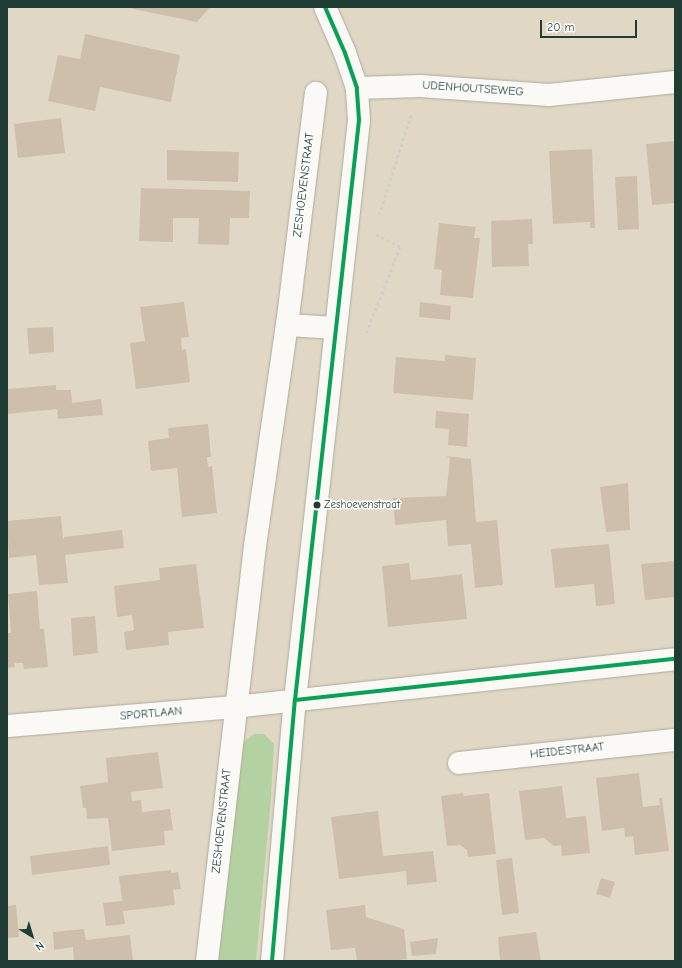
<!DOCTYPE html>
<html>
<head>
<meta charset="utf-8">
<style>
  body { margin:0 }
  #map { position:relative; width:682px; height:968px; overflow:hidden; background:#e0d8c5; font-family:"Comic Neue",sans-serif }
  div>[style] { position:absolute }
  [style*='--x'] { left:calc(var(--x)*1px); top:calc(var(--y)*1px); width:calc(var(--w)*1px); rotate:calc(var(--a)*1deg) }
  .green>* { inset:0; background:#b4d2a1 }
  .building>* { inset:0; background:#cebfad }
  .path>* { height:2.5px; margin-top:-1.25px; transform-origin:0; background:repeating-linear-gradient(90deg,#d0d0ca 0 3px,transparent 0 6px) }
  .roads { filter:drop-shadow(0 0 1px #adab9d) drop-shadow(0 0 1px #adab9d) }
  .minor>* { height:22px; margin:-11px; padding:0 11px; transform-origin:11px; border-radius:11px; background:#faf9f6 }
  .bus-1>* { height:4px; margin:-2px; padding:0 2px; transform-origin:2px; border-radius:2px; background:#09a157 }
  .dots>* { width:11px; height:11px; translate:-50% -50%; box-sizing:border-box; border:2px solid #fff; border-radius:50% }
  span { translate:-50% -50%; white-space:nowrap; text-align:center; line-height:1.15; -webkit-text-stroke:3px #fff; paint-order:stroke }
  .bus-label { font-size:11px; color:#1f3d34 }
  .left { translate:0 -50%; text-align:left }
  .street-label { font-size:12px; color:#1f3d34 }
  .frame { position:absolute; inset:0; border:8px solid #1f3d34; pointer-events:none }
  .north { position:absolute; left:12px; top:916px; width:40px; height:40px; -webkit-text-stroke:3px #fff; paint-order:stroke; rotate:142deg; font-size:11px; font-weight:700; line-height:16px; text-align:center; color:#1f3d34 }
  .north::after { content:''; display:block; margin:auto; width:14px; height:18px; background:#1f3d34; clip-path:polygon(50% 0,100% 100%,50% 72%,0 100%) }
  .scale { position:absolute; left:540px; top:20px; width:97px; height:18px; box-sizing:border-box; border:2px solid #1f3d34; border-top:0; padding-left:5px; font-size:12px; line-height:14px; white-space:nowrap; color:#1f3d34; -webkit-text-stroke:3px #fff; paint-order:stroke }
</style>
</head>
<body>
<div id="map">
  <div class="green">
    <div style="clip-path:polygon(254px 734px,264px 734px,274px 744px,271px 798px,256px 961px,218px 961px,242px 743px)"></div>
  </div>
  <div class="building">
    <div style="clip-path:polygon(130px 7px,210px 7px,197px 22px,133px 9px)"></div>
    <div style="clip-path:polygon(85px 34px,180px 55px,171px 102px,100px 87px,95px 111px,48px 101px,58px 55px,80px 59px)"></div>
    <div style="clip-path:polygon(61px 118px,65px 153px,18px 158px,14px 124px)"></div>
    <div style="clip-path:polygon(675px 141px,675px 203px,652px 205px,646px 144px)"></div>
    <div style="clip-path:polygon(592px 149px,595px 228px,590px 228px,590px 222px,553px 224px,549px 151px)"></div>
    <div style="clip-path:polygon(167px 150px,239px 152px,238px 182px,167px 180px)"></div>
    <div style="clip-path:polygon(637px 176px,639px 229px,618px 230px,615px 177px)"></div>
    <div style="clip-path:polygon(141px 188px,250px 191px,249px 218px,230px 218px,229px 245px,198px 244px,199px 218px,173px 218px,173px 242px,139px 241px)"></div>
    <div style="clip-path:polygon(532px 219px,533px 244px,528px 244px,529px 266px,492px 267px,491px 221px)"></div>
    <div style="clip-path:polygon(439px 223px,476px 227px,474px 238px,480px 238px,473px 298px,440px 295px,442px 270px,434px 269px)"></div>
    <div style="clip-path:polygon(184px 302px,189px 337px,181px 338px,182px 350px,186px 349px,190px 382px,136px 389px,130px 343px,145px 341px,140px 307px)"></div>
    <div style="clip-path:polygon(420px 302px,451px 306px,450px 320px,419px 317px)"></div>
    <div style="clip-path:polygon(53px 327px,54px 352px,29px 354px,27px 328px)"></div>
    <div style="clip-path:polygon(445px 355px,476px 358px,473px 400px,393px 393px,396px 357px,445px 361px)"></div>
    <div style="clip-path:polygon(56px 385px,56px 390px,71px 390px,72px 403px,101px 399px,103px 415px,58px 419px,57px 409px,7px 414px,7px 389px)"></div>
    <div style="clip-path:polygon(436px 411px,469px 414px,467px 447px,448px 445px,449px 429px,435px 428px)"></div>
    <div style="clip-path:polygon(208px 424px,211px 457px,207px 457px,208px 467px,212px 466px,217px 513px,182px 517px,177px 468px,151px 471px,148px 441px,169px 438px,168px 428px)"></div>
    <div style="clip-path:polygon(446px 456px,471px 459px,476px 522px,497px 520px,503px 585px,475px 588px,471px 544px,448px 546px,446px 520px,395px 525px,393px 498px,446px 496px,450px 458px)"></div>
    <div style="clip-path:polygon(628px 483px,630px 530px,606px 532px,600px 487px)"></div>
    <div style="clip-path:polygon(61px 516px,63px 539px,65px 537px,122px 530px,124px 548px,65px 555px,68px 583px,39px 585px,36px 555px,9px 558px,7px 521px)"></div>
    <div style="clip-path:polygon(609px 544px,615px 604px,596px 606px,594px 584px,555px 588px,551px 549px)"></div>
    <div style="clip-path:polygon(675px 561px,675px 597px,645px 600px,641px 564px)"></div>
    <div style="clip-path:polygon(409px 563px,411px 580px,462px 574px,467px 619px,388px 627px,382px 566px)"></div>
    <div style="clip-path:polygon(196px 564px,204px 628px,168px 632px,169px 645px,126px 650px,124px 632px,134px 630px,132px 615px,117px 617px,114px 586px,160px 580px,159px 568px)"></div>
    <div style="clip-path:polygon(37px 591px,40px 629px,44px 629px,48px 667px,24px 669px,23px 663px,14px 663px,15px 667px,7px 668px,7px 633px,11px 633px,8px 594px)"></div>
    <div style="clip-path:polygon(95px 616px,98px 653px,73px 656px,71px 618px)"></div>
    <div style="clip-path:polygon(158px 752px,163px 788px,131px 792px,132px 801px,141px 800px,142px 812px,170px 809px,173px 830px,164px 831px,165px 845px,112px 851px,108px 818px,87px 819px,86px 808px,83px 808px,80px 786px,108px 782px,106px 758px)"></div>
    <div style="clip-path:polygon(639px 773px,643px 807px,660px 805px,659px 798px,662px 798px,669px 851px,635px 855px,633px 836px,625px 837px,624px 828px,602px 831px,596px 778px)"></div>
    <div style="clip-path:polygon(562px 786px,566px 818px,586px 816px,590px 853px,562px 856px,561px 845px,554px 846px,544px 838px,525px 840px,519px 791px)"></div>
    <div style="clip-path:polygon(463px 793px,464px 796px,489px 793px,496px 854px,468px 857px,467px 850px,460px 845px,447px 846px,441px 796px)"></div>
    <div style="clip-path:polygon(378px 811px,383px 856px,433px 851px,437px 882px,407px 885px,406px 871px,339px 879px,331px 817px)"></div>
    <div style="clip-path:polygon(108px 846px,110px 865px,32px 875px,30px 856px)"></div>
    <div style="clip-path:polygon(512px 858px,519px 913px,502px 915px,496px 860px)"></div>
    <div style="clip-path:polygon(171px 870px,171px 873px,178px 872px,181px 889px,173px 890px,175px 905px,123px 911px,125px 924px,106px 926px,103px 903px,122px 901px,119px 876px)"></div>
    <div style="clip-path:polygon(601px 878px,615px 882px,610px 898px,596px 894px)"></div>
    <div style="clip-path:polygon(16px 905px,19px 937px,7px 938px,7px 906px)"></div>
    <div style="clip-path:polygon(365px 905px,366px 917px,404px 929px,407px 959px,388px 961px,357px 961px,355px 948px,331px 950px,326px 910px)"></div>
    <div style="clip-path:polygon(84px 929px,86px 940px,130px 935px,133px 961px,74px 961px,73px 947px,54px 950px,53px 932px)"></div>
    <div style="clip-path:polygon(536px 932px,541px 961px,500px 961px,498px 937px)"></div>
    <div style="clip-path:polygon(438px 938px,436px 954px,412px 956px,410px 942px)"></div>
  </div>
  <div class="path">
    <div style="--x:379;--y:215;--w:105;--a:-72.3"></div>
    <div style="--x:366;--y:333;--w:92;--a:-68.4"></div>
    <div style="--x:400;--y:247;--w:29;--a:-153"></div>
  </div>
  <div class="roads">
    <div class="minor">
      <div style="--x:357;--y:88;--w:63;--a:-1.8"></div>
      <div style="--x:420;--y:86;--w:129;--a:4"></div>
      <div style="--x:549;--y:95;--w:127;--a:-5.9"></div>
      <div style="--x:287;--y:325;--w:49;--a:3.5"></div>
      <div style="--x:7;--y:726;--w:229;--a:-4.8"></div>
      <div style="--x:235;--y:707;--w:443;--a:-6.2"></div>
      <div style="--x:459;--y:763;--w:217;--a:-6.1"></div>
      <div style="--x:207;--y:961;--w:418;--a:-83.4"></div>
      <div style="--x:255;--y:546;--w:223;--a:-81.8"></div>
      <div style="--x:287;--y:325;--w:234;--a:-82.9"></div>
      <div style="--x:272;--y:961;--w:262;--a:-85"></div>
      <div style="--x:295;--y:700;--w:584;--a:-83.7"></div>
      <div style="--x:359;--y:120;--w:32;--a:-94"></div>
      <div style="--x:357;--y:88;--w:37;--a:-109"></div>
      <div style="--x:345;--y:53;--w:50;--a:-113.5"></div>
    </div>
  </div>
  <div class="bus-1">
    <div style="--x:295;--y:700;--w:382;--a:-6.2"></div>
    <div style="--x:272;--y:961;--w:262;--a:-85"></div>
    <div style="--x:295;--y:700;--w:584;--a:-83.7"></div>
    <div style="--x:359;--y:120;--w:32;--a:-94"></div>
    <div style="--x:357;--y:88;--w:37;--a:-109"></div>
    <div style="--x:345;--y:53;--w:50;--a:-113.5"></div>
  </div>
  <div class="dots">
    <div style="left:317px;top:505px;background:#1f3d34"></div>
  </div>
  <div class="bus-label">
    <span class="left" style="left:324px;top:505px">Zeshoevenstraat</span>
  </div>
  <div class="street-label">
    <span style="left:473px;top:89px;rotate:4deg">UDENHOUTSEWEG</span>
    <span style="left:304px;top:185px;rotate:-83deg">ZESHOEVENSTRAAT</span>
    <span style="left:151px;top:714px;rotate:-5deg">SPORTLAAN</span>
    <span style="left:567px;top:751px;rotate:-6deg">HEIDESTRAAT</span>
    <span style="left:222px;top:821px;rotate:-84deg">ZESHOEVENSTRAAT</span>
  </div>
  <div class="frame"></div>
  <div class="north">N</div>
  <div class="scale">20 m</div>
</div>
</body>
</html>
